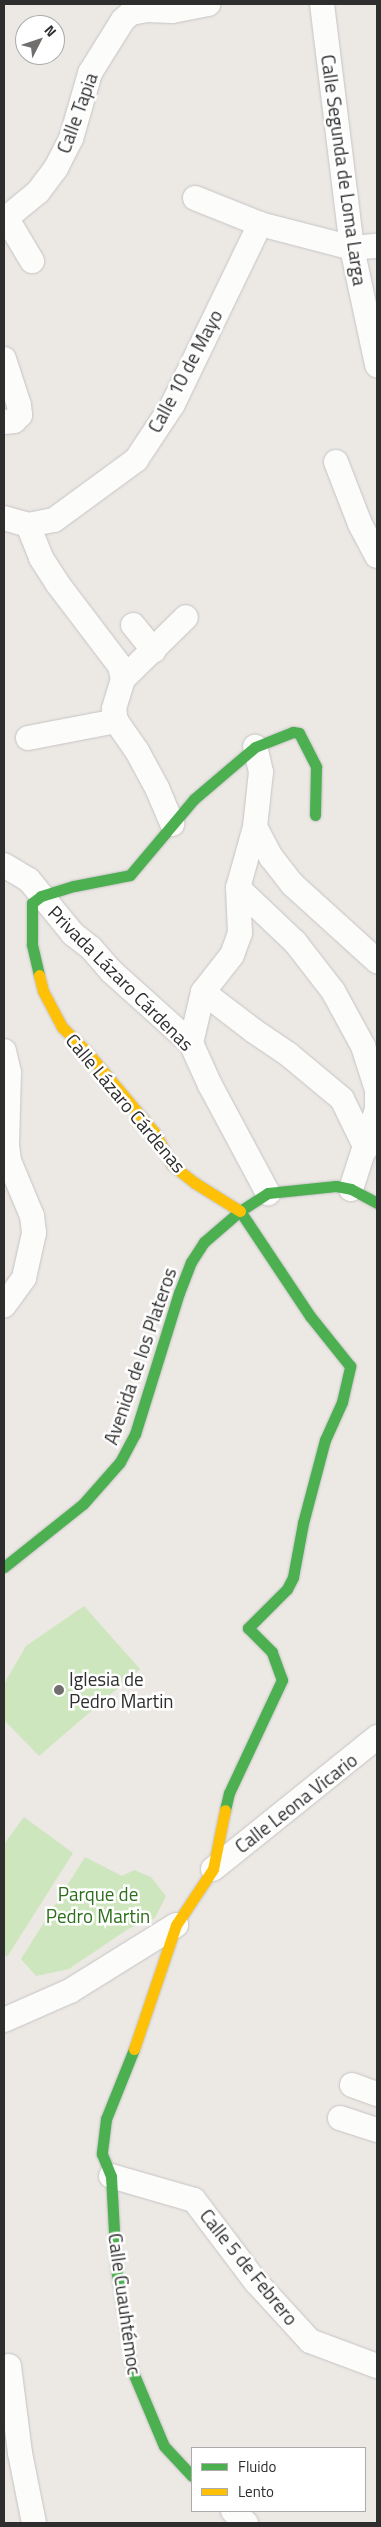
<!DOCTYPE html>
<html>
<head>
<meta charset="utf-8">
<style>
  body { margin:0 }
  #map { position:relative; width:381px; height:2527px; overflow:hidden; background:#ece8e4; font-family:"Titillium Web",sans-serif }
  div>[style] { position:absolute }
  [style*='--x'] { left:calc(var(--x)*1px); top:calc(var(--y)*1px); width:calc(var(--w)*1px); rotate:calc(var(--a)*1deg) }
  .green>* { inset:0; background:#cee6be }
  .roads { filter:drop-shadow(0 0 1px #c5c4c5) drop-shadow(0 0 1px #c5c4c5) }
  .street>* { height:24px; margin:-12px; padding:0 12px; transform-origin:12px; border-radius:12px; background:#fcfcfb }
  .fast>* { height:11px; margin:-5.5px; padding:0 5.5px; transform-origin:5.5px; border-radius:5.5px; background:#4caf50 }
  .slow>* { height:11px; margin:-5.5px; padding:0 5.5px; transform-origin:5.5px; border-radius:5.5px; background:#ffc107 }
  .dots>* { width:14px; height:14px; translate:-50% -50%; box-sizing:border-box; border:2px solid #fff; border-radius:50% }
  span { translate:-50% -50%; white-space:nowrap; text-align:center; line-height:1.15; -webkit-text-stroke:5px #fff; paint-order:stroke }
  .street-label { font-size:19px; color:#2e2e2e }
  .poi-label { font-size:19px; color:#2e2e2e }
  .left { translate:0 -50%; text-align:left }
  .park-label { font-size:19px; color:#2c6e1b }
  .frame { position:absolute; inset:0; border:5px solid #2e2e2e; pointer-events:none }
  .legend { position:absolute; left:191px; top:2447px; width:175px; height:65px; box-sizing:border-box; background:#fff; border:1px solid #ababab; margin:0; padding:6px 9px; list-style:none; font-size:15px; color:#2e2e2e }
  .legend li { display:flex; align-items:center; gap:10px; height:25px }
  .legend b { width:25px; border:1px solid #ababab }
  .north { position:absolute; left:15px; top:15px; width:50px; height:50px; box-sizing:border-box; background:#fff; border:1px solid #ababab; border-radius:50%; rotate:49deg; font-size:14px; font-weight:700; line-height:20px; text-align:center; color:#2e2e2e }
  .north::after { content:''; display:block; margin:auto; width:18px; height:22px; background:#706f6e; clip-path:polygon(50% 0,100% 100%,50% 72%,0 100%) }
</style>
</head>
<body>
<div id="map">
  <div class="green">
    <div style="clip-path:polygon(84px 1606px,140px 1669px,39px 1756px,4px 1720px,4px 1684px,26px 1646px)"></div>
    <div style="clip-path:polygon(24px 1817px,73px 1853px,7px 1957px,4px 1954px,4px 1844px)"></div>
    <div style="clip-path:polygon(85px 1857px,122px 1876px,134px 1870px,151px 1877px,166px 1896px,155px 1918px,128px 1929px,69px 1969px,36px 1976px,21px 1959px)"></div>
  </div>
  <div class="roads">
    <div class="street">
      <div style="--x:322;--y:4;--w:246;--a:83"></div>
      <div style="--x:352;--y:248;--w:120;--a:77.9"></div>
      <div style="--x:195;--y:198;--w:70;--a:21.8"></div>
      <div style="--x:260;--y:224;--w:95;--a:14.6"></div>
      <div style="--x:352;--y:248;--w:25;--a:-5"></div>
      <div style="--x:7;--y:219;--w:49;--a:59.2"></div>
      <div style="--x:4;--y:220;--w:44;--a:-39.5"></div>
      <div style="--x:38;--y:192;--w:30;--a:-53"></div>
      <div style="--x:56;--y:168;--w:33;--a:-63"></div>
      <div style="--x:71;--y:139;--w:69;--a:-73.9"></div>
      <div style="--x:90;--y:73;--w:62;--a:-58.1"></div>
      <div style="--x:123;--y:20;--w:11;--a:-41"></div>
      <div style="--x:131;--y:13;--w:15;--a:-11"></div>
      <div style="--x:146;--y:10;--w:26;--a:2"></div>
      <div style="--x:172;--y:11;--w:37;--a:-11"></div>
      <div style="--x:4;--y:359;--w:48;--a:71.9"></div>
      <div style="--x:19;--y:405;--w:10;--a:84"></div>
      <div style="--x:20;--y:415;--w:8;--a:135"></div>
      <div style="--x:14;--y:421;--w:10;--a:174"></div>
      <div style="--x:336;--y:462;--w:66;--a:68.8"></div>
      <div style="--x:360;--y:524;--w:36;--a:62"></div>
      <div style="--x:4;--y:518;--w:25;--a:16"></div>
      <div style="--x:28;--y:525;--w:26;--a:-11"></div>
      <div style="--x:54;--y:520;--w:102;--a:-36.2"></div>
      <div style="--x:136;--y:460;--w:67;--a:-56.5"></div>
      <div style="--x:173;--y:404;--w:200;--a:-64.2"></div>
      <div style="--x:28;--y:525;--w:35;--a:68"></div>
      <div style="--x:41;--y:558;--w:30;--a:57"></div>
      <div style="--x:57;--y:583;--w:104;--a:52.8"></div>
      <div style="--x:120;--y:666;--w:13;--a:77"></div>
      <div style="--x:123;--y:679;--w:31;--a:107"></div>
      <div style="--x:114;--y:709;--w:12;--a:81"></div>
      <div style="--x:116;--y:721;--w:37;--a:55"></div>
      <div style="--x:137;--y:751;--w:42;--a:61.6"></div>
      <div style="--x:157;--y:788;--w:39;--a:67"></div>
      <div style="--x:133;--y:625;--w:33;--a:51"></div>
      <div style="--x:123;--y:679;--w:88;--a:-44.5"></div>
      <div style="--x:28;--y:738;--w:90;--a:-10.9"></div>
      <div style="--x:255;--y:827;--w:34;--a:62"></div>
      <div style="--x:271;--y:857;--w:34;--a:52"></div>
      <div style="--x:292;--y:884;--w:115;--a:42.2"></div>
      <div style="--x:4;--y:865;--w:29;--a:31"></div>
      <div style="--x:29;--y:880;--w:70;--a:50.8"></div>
      <div style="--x:73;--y:934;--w:23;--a:38"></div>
      <div style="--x:91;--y:948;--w:30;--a:49"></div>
      <div style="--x:111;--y:971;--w:108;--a:42"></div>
      <div style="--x:191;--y:1043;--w:46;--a:65.7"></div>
      <div style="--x:210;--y:1085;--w:123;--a:61.8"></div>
      <div style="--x:238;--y:888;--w:79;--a:43.5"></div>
      <div style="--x:295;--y:942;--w:62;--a:52.2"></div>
      <div style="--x:333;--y:991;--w:63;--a:61.4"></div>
      <div style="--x:363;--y:1046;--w:46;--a:72.3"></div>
      <div style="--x:203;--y:992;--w:64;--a:37.4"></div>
      <div style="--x:254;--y:1031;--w:41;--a:34.1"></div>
      <div style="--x:288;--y:1054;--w:70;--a:39.8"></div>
      <div style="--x:342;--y:1099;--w:55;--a:63.9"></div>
      <div style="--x:191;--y:1043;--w:52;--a:-76.8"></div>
      <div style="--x:203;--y:992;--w:47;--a:-51.9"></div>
      <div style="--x:232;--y:955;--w:23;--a:-70"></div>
      <div style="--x:240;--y:933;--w:45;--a:-92.5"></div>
      <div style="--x:238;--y:888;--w:63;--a:-74.4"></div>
      <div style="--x:255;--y:827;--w:55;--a:-83.8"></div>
      <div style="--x:261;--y:772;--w:26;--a:-103"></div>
      <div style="--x:4;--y:1051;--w:22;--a:77"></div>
      <div style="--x:9;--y:1072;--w:73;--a:91.6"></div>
      <div style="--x:7;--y:1145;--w:16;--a:83"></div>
      <div style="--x:9;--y:1161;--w:60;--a:67.3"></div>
      <div style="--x:32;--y:1216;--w:17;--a:83"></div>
      <div style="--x:34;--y:1233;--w:46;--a:102.5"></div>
      <div style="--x:24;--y:1278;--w:34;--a:126"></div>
      <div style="--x:351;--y:1189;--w:84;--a:-72"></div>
      <div style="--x:377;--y:1109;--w:14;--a:-90"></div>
      <div style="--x:213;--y:1869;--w:211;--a:-38.8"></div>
      <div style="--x:4;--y:2020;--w:72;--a:-23.7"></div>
      <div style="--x:70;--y:1991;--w:125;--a:-31.9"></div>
      <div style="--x:352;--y:2085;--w:27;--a:20"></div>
      <div style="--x:340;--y:2118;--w:39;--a:18"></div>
      <div style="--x:111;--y:2176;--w:86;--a:16.1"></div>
      <div style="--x:194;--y:2200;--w:103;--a:52.9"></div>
      <div style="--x:256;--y:2282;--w:80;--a:47.5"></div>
      <div style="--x:310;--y:2341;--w:72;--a:20.5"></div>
      <div style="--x:9;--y:2366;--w:88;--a:82.8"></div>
      <div style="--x:20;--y:2453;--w:71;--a:78.7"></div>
      <div style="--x:233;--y:2511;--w:18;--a:43"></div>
    </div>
    <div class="fast">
      <div style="--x:39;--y:975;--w:32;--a:-103"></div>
      <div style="--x:32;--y:944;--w:41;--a:-90"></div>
      <div style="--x:32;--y:903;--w:11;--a:-38"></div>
      <div style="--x:41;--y:896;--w:34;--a:-17"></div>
      <div style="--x:74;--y:886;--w:57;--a:-11.1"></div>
      <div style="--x:130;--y:875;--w:99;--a:-49.9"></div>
      <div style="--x:194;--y:799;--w:80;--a:-40.4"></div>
      <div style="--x:255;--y:747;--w:41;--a:-21.5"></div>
      <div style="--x:293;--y:732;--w:6;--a:9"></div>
      <div style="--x:299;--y:733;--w:38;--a:63"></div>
      <div style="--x:316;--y:767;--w:48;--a:91.2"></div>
      <div style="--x:4;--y:1567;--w:101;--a:-38.6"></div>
      <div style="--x:83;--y:1504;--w:56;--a:-48.6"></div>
      <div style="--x:120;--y:1462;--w:32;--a:-62"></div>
      <div style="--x:135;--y:1434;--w:148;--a:-72.7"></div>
      <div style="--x:179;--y:1293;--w:33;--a:-69"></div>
      <div style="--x:191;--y:1262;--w:24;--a:-57"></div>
      <div style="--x:204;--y:1242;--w:48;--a:-40.7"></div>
      <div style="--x:240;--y:1211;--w:33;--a:-33"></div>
      <div style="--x:268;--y:1193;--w:68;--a:-5.9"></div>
      <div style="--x:336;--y:1186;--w:15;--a:11"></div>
      <div style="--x:351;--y:1189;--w:30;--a:28"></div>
      <div style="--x:225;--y:1810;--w:17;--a:-77"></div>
      <div style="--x:229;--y:1793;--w:125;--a:-64.9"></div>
      <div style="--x:282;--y:1680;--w:30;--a:-110"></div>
      <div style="--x:272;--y:1652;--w:34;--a:-135"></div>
      <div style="--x:248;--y:1628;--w:55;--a:-45"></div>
      <div style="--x:287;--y:1589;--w:13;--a:-63"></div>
      <div style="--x:293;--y:1577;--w:55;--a:-79.5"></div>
      <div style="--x:303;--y:1523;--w:86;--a:-75.2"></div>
      <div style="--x:325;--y:1440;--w:42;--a:-65.9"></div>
      <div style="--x:342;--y:1402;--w:37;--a:-77"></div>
      <div style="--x:350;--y:1366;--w:64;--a:-128.7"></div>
      <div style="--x:310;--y:1316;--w:126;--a:-123.7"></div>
      <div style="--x:134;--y:2049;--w:75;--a:111.8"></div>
      <div style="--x:106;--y:2119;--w:35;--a:97"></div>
      <div style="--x:102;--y:2154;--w:24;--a:68"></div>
      <div style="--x:111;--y:2176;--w:92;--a:86.9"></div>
      <div style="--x:116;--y:2268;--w:103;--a:81.1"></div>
      <div style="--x:132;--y:2370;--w:82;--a:67.2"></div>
      <div style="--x:164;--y:2446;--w:41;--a:47"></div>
    </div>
    <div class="slow">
      <div style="--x:39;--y:975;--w:16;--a:76"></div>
      <div style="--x:43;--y:991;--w:41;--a:62.2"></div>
      <div style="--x:62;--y:1027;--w:37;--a:45"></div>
      <div style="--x:88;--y:1053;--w:104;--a:50.1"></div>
      <div style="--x:155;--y:1133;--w:36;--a:62"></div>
      <div style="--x:172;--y:1165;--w:29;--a:38"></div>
      <div style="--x:195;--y:1183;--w:53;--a:31.9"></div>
      <div style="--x:134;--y:2049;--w:131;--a:-71.3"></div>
      <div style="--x:176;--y:1925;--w:67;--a:-56.5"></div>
      <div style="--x:213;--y:1869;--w:60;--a:-78.5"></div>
    </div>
  </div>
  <div class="dots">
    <div style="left:59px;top:1690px;background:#706f6e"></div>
  </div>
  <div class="street-label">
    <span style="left:77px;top:113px;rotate:-70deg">Calle Tapia</span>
    <span style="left:344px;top:170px;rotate:82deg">Calle Segunda de Loma Larga</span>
    <span style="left:185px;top:371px;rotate:-62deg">Calle 10 de Mayo</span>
    <span style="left:121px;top:978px;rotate:45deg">Privada Lázaro Cárdenas</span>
    <span style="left:126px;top:1103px;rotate:50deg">Calle Lázaro Cárdenas</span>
    <span style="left:140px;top:1356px;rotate:-71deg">Avenida de los Plateros</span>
    <span style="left:296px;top:1803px;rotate:-38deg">Calle Leona Vicario</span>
    <span style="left:249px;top:2267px;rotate:51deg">Calle 5 de Febrero</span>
    <span style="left:125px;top:2304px;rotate:82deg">Calle Cuauhtémoc</span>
  </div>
  <div class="poi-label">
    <span class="left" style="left:69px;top:1690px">Iglesia de<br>Pedro Martin</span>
  </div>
  <div class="park-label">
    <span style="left:98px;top:1905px">Parque de<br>Pedro Martin</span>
  </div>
  <div class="frame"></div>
  <ul class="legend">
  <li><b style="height:6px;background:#4caf50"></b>Fluido</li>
  <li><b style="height:6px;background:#ffc107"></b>Lento</li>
  </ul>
  <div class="north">N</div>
</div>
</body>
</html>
